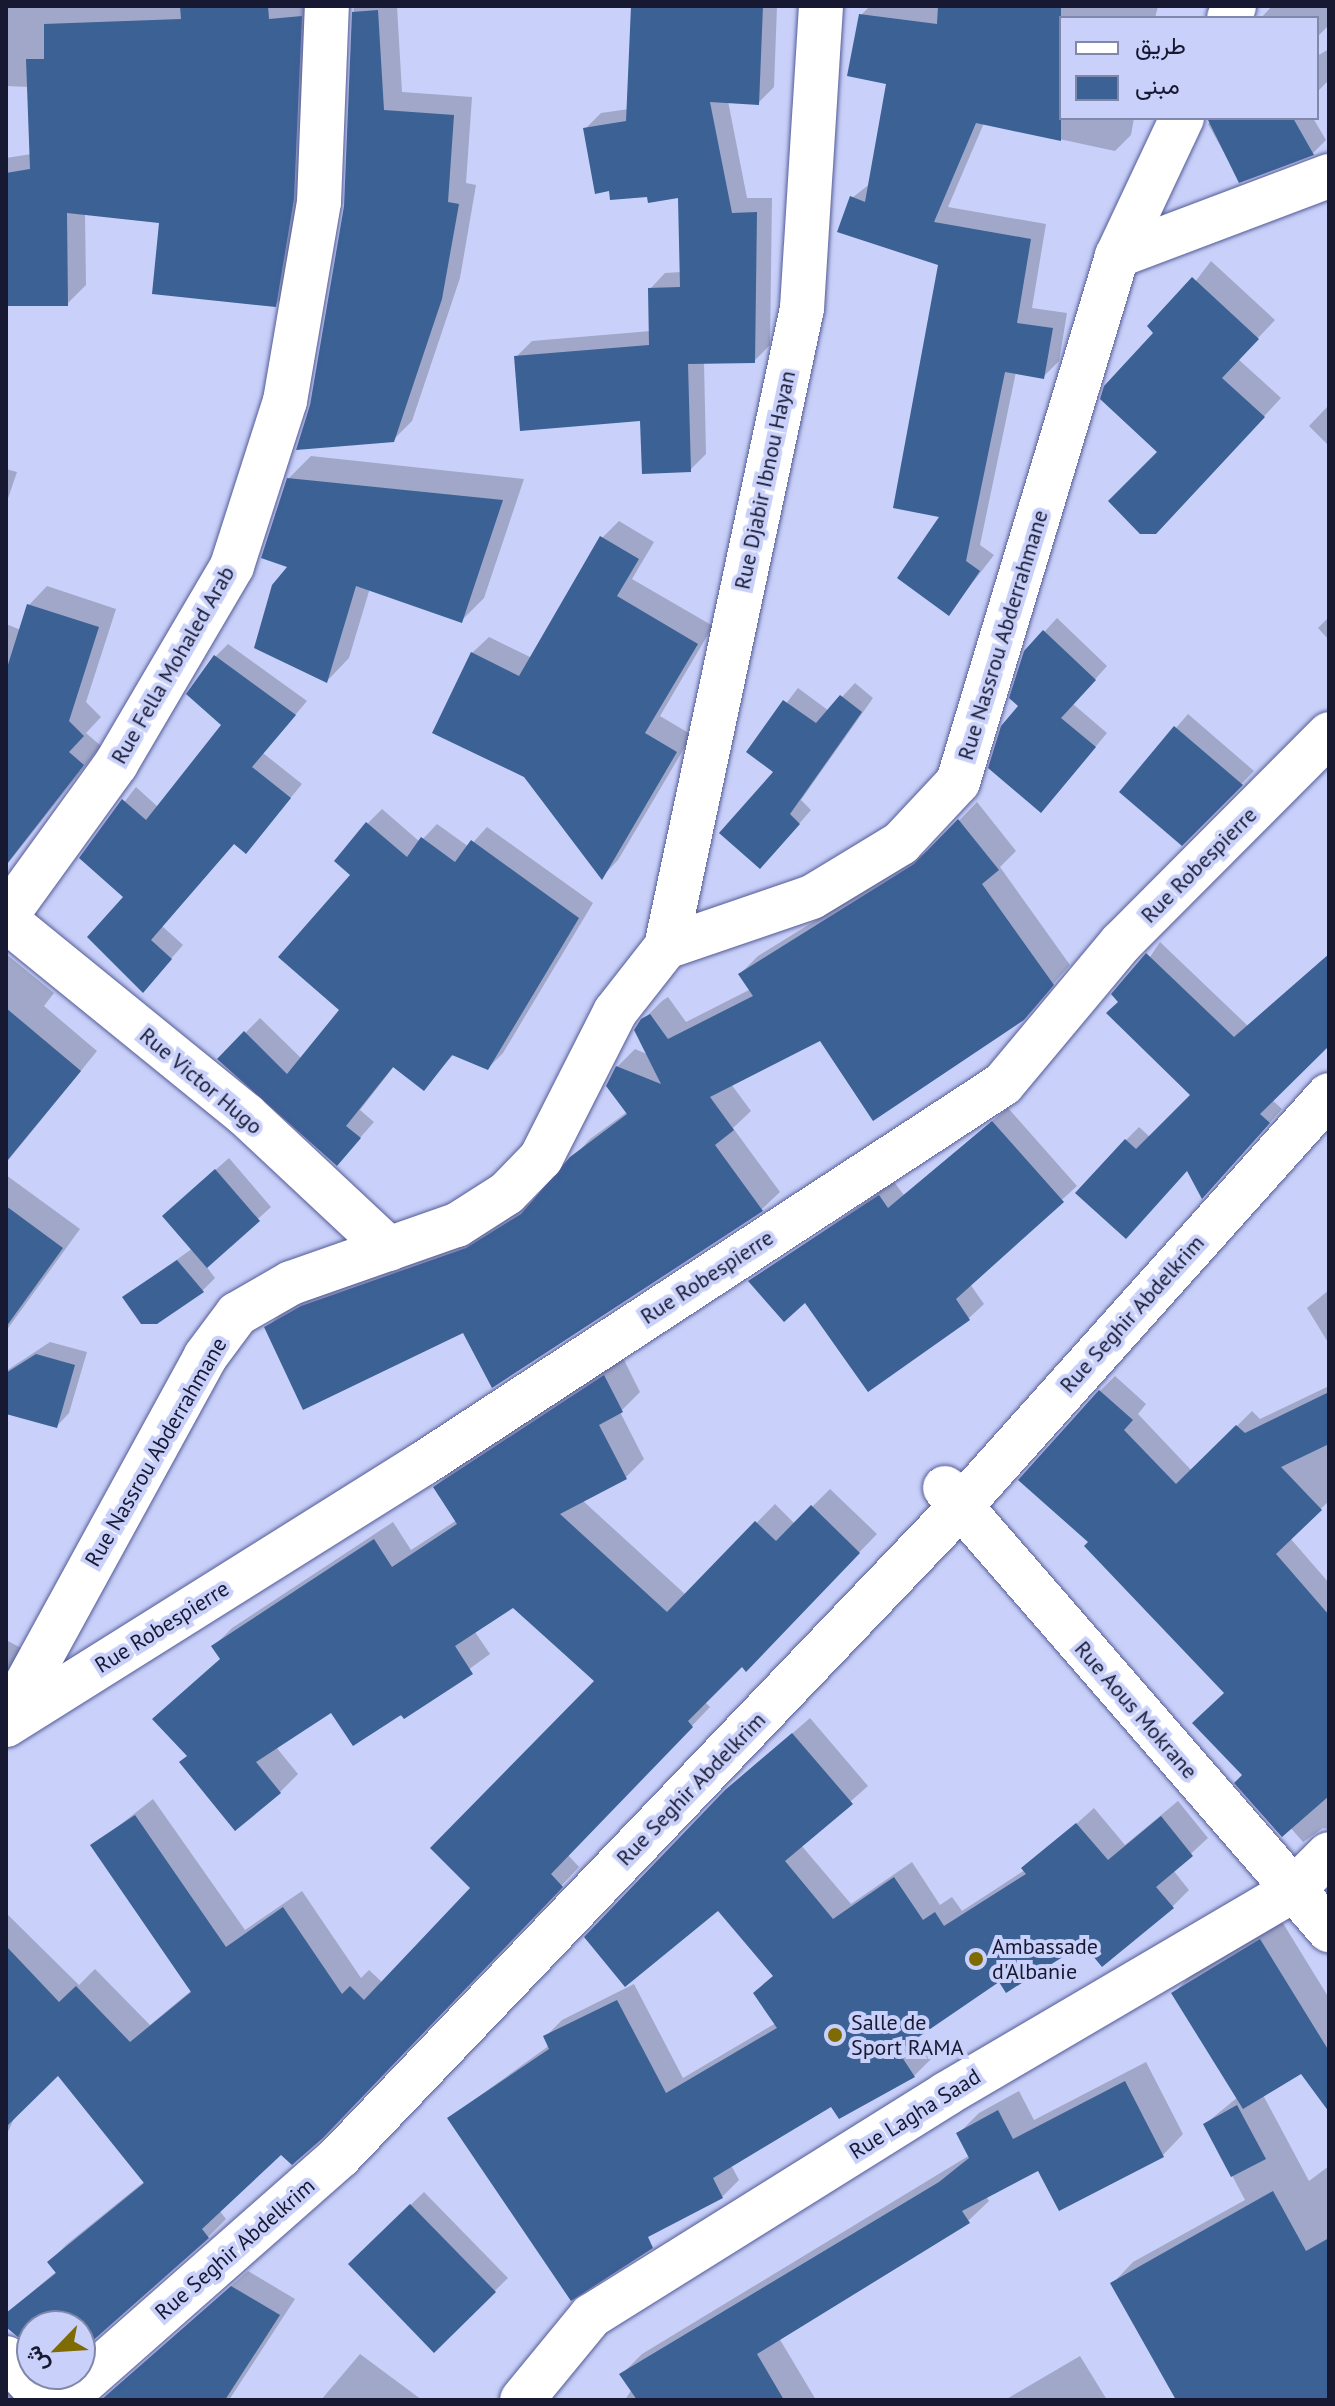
<!DOCTYPE html>
<html>
<head>
<meta charset="utf-8">
<style>
  body { margin:0 }
  #map { position:relative; width:1335px; height:2406px; overflow:hidden; background:#c9d1fa; font-family:"PT Sans",Vazirmatn,sans-serif }
  div>[style] { position:absolute }
  [style*='--x'] { left:calc(var(--x)*1px); top:calc(var(--y)*1px); width:calc(var(--w)*1px); rotate:calc(var(--a)*1deg) }
  .shadow>* { inset:0; background:#0003 }
  .building>* { inset:0; background:#3b6195 }
  .roads { filter:drop-shadow(0 0 2px #535b96) drop-shadow(0 0 2px #535b96) }
  .street>* { height:44px; margin:-22px; padding:0 22px; transform-origin:22px; border-radius:22px; background:#fff }
  .dots>* { width:22px; height:22px; translate:-50% -50%; box-sizing:border-box; border:4px solid #c9d1fa; border-radius:50% }
  span { translate:-50% -50%; white-space:nowrap; text-align:center; line-height:1.15; -webkit-text-stroke:8px #c9d1fa; paint-order:stroke }
  .street-label { font-size:22px; color:#161931 }
  .poi-label { font-size:22px; color:#161931 }
  .left { translate:0 -50%; text-align:left }
  .frame { position:absolute; inset:0; border:8px solid #161931; pointer-events:none }
  .legend { position:absolute; left:1059px; top:16px; width:260px; height:104px; box-sizing:border-box; background:#c9d1fa; border:2px solid #8187aa; margin:0; padding:10px 14px; list-style:none; font-size:24px; color:#161931 }
  .legend li { display:flex; align-items:center; gap:16px; height:40px }
  .legend b { width:40px; border:2px solid #8187aa }
  .north { position:absolute; left:16px; top:2310px; width:80px; height:80px; box-sizing:border-box; background:#c9d1fa; border:2px solid #8187aa; border-radius:50%; rotate:245deg; font-size:22px; font-weight:700; line-height:32px; text-align:center; color:#161931 }
  .north::after { content:''; display:block; margin:auto; width:28px; height:36px; background:#7e6b04; clip-path:polygon(50% 0,100% 100%,50% 72%,0 100%) }
</style>
</head>
<body>
<div id="map">
  <div class="shadow">
    <div style="clip-path:polygon(6px 6px,319px 6px,294px 286px,275px 305px,161px 221px,85px 213px,86px 285px,67px 304px,6px 304px,6px 158px,32px 154px,29px 87px,6px 86px)"></div>
    <div style="clip-path:polygon(354px 6px,397px 6px,402px 92px,472px 97px,466px 183px,476px 185px,460px 278px,412px 421px,393px 440px,312px 406px,346px 203px)"></div>
    <div style="clip-path:polygon(633px 6px,777px 6px,774px 87px,758px 103px,728px 101px,747px 198px,772px 198px,770px 345px,754px 361px,704px 362px,706px 454px,690px 470px,642px 418px,516px 357px,532px 341px,651px 331px,650px 289px,665px 273px,682px 272px,680px 195px,649px 195px,585px 129px,601px 113px,629px 109px)"></div>
    <div style="clip-path:polygon(870px 6px,1158px 6px,1155px 18px,1061px 18px,1061px 118px,1134px 118px,1131px 135px,1115px 151px,984px 123px,948px 207px,1046px 224px,1032px 308px,1067px 313px,1059px 361px,1044px 376px,1016px 372px,980px 545px,994px 555px,949px 613px,942px 516px,940px 264px,852px 198px,871px 183px,888px 83px,861px 15px)"></div>
    <div style="clip-path:polygon(1272px 6px,1329px 6px,1329px 25px,1317px 37px,1317px 18px,1261px 18px)"></div>
    <div style="clip-path:polygon(1329px 49px,1329px 80px,1317px 92px,1317px 56px)"></div>
    <div style="clip-path:polygon(1214px 118px,1313px 118px,1326px 140px,1313px 153px,1240px 181px,1208px 124px)"></div>
    <div style="clip-path:polygon(1211px 261px,1275px 320px,1238px 359px,1281px 398px,1173px 514px,1160px 452px,1156px 333px)"></div>
    <div style="clip-path:polygon(1329px 405px,1329px 446px,1309px 426px)"></div>
    <div style="clip-path:polygon(311px 456px,524px 479px,484px 598px,462px 620px,370px 588px,349px 658px,327px 681px,290px 566px,288px 479px)"></div>
    <div style="clip-path:polygon(6px 469px,17px 472px,6px 504px)"></div>
    <div style="clip-path:polygon(619px 521px,654px 542px,632px 579px,713px 626px,660px 716px,692px 735px,618px 860px,602px 877px,472px 653px,489px 637px,532px 658px,602px 538px)"></div>
    <div style="clip-path:polygon(47px 586px,116px 609px,86px 702px,101px 717px,86px 733px,101px 746px,6px 866px,6px 624px,21px 630px,29px 605px)"></div>
    <div style="clip-path:polygon(1329px 617px,1329px 640px,1318px 628px)"></div>
    <div style="clip-path:polygon(1057px 618px,1107px 666px,1073px 704px,1107px 733px,1054px 797px,1020px 706px,1026px 652px)"></div>
    <div style="clip-path:polygon(228px 644px,307px 701px,263px 753px,302px 784px,246px 852px,235px 843px,162px 926px,183px 945px,155px 977px,126px 896px,81px 858px,136px 787px,158px 807px,224px 725px,215px 657px)"></div>
    <div style="clip-path:polygon(855px 683px,873px 698px,801px 800px,811px 810px,773px 854px,776px 772px,749px 752px,798px 688px,829px 711px)"></div>
    <div style="clip-path:polygon(1188px 714px,1254px 771px,1182px 844px,1121px 792px)"></div>
    <div style="clip-path:polygon(977px 802px,1016px 851px,1000px 867px,1070px 965px,1023px 1018px,821px 1038px,731px 1084px,751px 1111px,733px 1128px,780px 1192px,762px 1209px,493px 1385px,463px 1331px,267px 1328px,284px 1310px,321px 1289px,486px 1231px,535px 1200px,590px 1139px,627px 1112px,617px 1067px,635px 1049px,649px 1055px,643px 1020px,662px 1001px,668px 997px,686px 1022px,751px 989px,740px 974px,758px 956px,933px 848px)"></div>
    <div style="clip-path:polygon(382px 809px,420px 842px,437px 824px,469px 847px,487px 827px,593px 903px,503px 1053px,488px 1068px,454px 1054px,423px 1088px,395px 1065px,360px 1110px,374px 1122px,337px 1164px,220px 1059px,260px 1018px,302px 1059px,341px 1010px,353px 874px,367px 824px)"></div>
    <div style="clip-path:polygon(1160px 942px,1248px 1026px,1329px 954px,1329px 1043px,1272px 1100px,1282px 1109px,1215px 1184px,1188px 1168px,1138px 1223px,1126px 1140px,1139px 1127px,1150px 1137px,1192px 1095px,1120px 1002px)"></div>
    <div style="clip-path:polygon(6px 954px,54px 993px,44px 1006px,97px 1051px,6px 1163px)"></div>
    <div style="clip-path:polygon(1008px 1108px,1077px 1186px,970px 1284px,984px 1304px,969px 1318px,869px 1390px,806px 1300px,751px 1281px,894px 1182px,904px 1195px)"></div>
    <div style="clip-path:polygon(229px 1158px,271px 1207px,206px 1266px,215px 1278px,203px 1290px,156px 1322px,125px 1297px,193px 1248px,178px 1203px)"></div>
    <div style="clip-path:polygon(6px 1175px,80px 1229px,6px 1331px)"></div>
    <div style="clip-path:polygon(1329px 1290px,1329px 1344px,1307px 1308px)"></div>
    <div style="clip-path:polygon(50px 1342px,87px 1352px,69px 1413px,57px 1426px,6px 1412px,6px 1371px)"></div>
    <div style="clip-path:polygon(623px 1358px,640px 1392px,620px 1412px,644px 1459px,626px 1477px,582px 1500px,686px 1595px,775px 1504px,795px 1524px,830px 1489px,877px 1534px,764px 1651px,742px 1664px,705px 1702px,710px 1707px,568px 1855px,579px 1867px,341px 2117px,281px 2152px,219px 2210px,226px 2219px,208px 2237px,80px 2344px,80px 2326px,32px 2326px,32px 2344px,6px 2322px,6px 2314px,57px 2271px,49px 2262px,67px 2244px,145px 2181px,58px 2073px,22px 2101px,6px 2136px,6px 1913px,79px 1985px,95px 1969px,150px 2025px,192px 1990px,93px 1846px,153px 1799px,245px 1930px,302px 1891px,361px 1978px,369px 1970px,383px 1983px,473px 1888px,597px 1681px,513px 1605px,475px 1632px,490px 1654px,404px 1716px,331px 1710px,276px 1747px,298px 1774px,280px 1792px,189px 1755px,222px 1658px,214px 1646px,232px 1628px,393px 1522px,411px 1550px,457px 1520px,435px 1487px,453px 1469px)"></div>
    <div style="clip-path:polygon(1115px 1376px,1146px 1404px,1138px 1414px,1192px 1471px,1252px 1411px,1260px 1419px,1329px 1386px,1329px 1501px,1290px 1538px,1329px 1583px,1329px 1829px,1323px 1828px,1303px 1842px,1245px 1775px,1227px 1692px,1091px 1542px,1100px 1391px)"></div>
    <div style="clip-path:polygon(6px 1640px,23px 1649px,6px 1676px)"></div>
    <div style="clip-path:polygon(810px 1718px,868px 1786px,801px 1845px,851px 1904px,912px 1862px,940px 1905px,952px 1897px,962px 1911px,1025px 1870px,1094px 1808px,1125px 1845px,1178px 1801px,1208px 1838px,1173px 1870px,1189px 1890px,1172px 1907px,1000px 1979px,916px 2037px,931px 2059px,914px 2076px,840px 2116px,832px 2104px,731px 2165px,739px 2180px,722px 2197px,449px 2118px,550px 2045px,545px 2037px,562px 2020px,634px 1984px,683px 2078px,776px 2023px,774px 1975px,726px 1791px)"></div>
    <div style="clip-path:polygon(1281px 1920px,1329px 1998px,1329px 2109px,1301px 2071px,1263px 2095px,1309px 2181px,1329px 2166px,1329px 2400px,1179px 2400px,1113px 2283px,1133px 2262px,1245px 2200px,1205px 2124px,1238px 2097px,1174px 1993px,1194px 1972px)"></div>
    <div style="clip-path:polygon(1146px 2062px,1183px 2134px,1163px 2155px,1039px 2169px,986px 2196px,989px 2201px,968px 2221px,779px 2338px,816px 2400px,625px 2400px,632px 2389px,622px 2374px,642px 2354px,970px 2155px,958px 2134px,979px 2113px,1019px 2091px,1034px 2120px)"></div>
    <div style="clip-path:polygon(424px 2192px,508px 2278px,434px 2350px,350px 2264px)"></div>
    <div style="clip-path:polygon(248px 2271px,295px 2299px,229px 2400px,117px 2400px,151px 2357px)"></div>
    <div style="clip-path:polygon(360px 2354px,422px 2400px,321px 2400px)"></div>
    <div style="clip-path:polygon(1080px 2356px,1107px 2400px,1005px 2400px)"></div>
    <div style="clip-path:polygon(6px 2374px,14px 2374px,14px 2400px,6px 2400px)"></div>
  </div>
  <div class="building">
    <div style="clip-path:polygon(180px 6px,268px 6px,269px 19px,302px 16px,294px 199px,276px 307px,152px 294px,159px 223px,67px 213px,68px 306px,6px 306px,6px 173px,30px 169px,26px 59px,44px 59px,44px 24px,181px 19px)"></div>
    <div style="clip-path:polygon(631px 6px,763px 6px,759px 105px,710px 102px,732px 213px,757px 212px,755px 363px,688px 364px,691px 472px,642px 474px,640px 421px,520px 431px,514px 356px,649px 345px,648px 288px,680px 287px,678px 198px,648px 203px,647px 197px,610px 200px,609px 191px,595px 194px,583px 128px,626px 121px)"></div>
    <div style="clip-path:polygon(938px 6px,1061px 6px,1061px 141px,976px 123px,934px 222px,1031px 239px,1017px 323px,1053px 328px,1044px 379px,1005px 372px,966px 561px,980px 571px,949px 616px,897px 578px,939px 517px,893px 508px,938px 265px,837px 232px,850px 196px,865px 202px,886px 84px,847px 76px,859px 14px,937px 24px)"></div>
    <div style="clip-path:polygon(378px 10px,384px 110px,454px 115px,448px 202px,459px 204px,442px 299px,394px 442px,296px 450px,310px 405px,344px 206px,352px 12px)"></div>
    <div style="clip-path:polygon(1207px 118px,1293px 118px,1314px 155px,1239px 183px)"></div>
    <div style="clip-path:polygon(1192px 277px,1259px 339px,1222px 378px,1265px 417px,1156px 534px,1140px 534px,1108px 501px,1157px 452px,1100px 399px,1104px 386px,1153px 333px,1147px 326px)"></div>
    <div style="clip-path:polygon(287px 478px,503px 500px,462px 623px,356px 586px,327px 683px,254px 648px,272px 585px,287px 567px,261px 558px)"></div>
    <div style="clip-path:polygon(600px 536px,639px 559px,617px 596px,698px 644px,645px 733px,677px 752px,602px 880px,524px 777px,432px 733px,471px 652px,519px 676px)"></div>
    <div style="clip-path:polygon(27px 604px,99px 627px,69px 721px,84px 736px,69px 752px,84px 765px,6px 865px,6px 671px)"></div>
    <div style="clip-path:polygon(1043px 630px,1096px 680px,1061px 718px,1096px 747px,1041px 813px,988px 768px,1001px 726px,1018px 706px,1009px 698px,1024px 651px)"></div>
    <div style="clip-path:polygon(214px 655px,296px 715px,252px 767px,291px 798px,246px 854px,234px 844px,151px 940px,172px 959px,143px 993px,87px 937px,123px 897px,79px 858px,122px 799px,146px 820px,221px 725px,186px 694px)"></div>
    <div style="clip-path:polygon(840px 695px,862px 712px,790px 814px,800px 824px,760px 869px,719px 833px,773px 772px,746px 752px,783px 700px,816px 723px)"></div>
    <div style="clip-path:polygon(1174px 726px,1243px 785px,1182px 846px,1119px 792px)"></div>
    <div style="clip-path:polygon(958px 819px,999px 870px,982px 884px,1054px 985px,1024px 1020px,873px 1121px,820px 1041px,710px 1097px,734px 1130px,715px 1145px,763px 1211px,492px 1388px,463px 1333px,303px 1410px,264px 1327px,301px 1306px,466px 1248px,521px 1214px,570px 1157px,627px 1114px,606px 1086px,616px 1066px,661px 1084px,634px 1030px,641px 1019px,650px 1014px,668px 1039px,753px 996px,738px 974px,914px 864px)"></div>
    <div style="clip-path:polygon(366px 822px,407px 857px,421px 837px,455px 862px,471px 840px,579px 918px,488px 1070px,452px 1055px,424px 1091px,393px 1067px,346px 1126px,361px 1138px,337px 1166px,217px 1059px,244px 1031px,287px 1074px,339px 1010px,278px 957px,350px 875px,334px 861px)"></div>
    <div style="clip-path:polygon(1146px 953px,1234px 1037px,1329px 954px,1329px 1046px,1260px 1114px,1270px 1123px,1202px 1199px,1187px 1171px,1126px 1239px,1075px 1193px,1125px 1139px,1136px 1149px,1190px 1095px,1106px 1013px,1118px 1002px,1111px 994px)"></div>
    <div style="clip-path:polygon(6px 1008px,81px 1071px,6px 1162px)"></div>
    <div style="clip-path:polygon(992px 1121px,1064px 1202px,956px 1299px,970px 1320px,868px 1392px,805px 1303px,784px 1322px,748px 1281px,879px 1195px,888px 1208px)"></div>
    <div style="clip-path:polygon(215px 1169px,260px 1221px,207px 1268px,162px 1216px)"></div>
    <div style="clip-path:polygon(6px 1206px,63px 1248px,6px 1327px)"></div>
    <div style="clip-path:polygon(177px 1260px,204px 1292px,157px 1324px,141px 1324px,122px 1297px)"></div>
    <div style="clip-path:polygon(36px 1354px,75px 1365px,57px 1428px,6px 1414px,6px 1373px)"></div>
    <div style="clip-path:polygon(604px 1375px,623px 1412px,599px 1425px,627px 1479px,560px 1514px,667px 1612px,755px 1521px,776px 1541px,811px 1505px,860px 1553px,746px 1672px,742px 1667px,688px 1721px,693px 1727px,551px 1874px,563px 1887px,323px 2138px,292px 2165px,281px 2155px,202px 2229px,209px 2238px,80px 2352px,80px 2326px,32px 2326px,32px 2349px,6px 2327px,6px 2313px,56px 2273px,47px 2262px,144px 2183px,58px 2076px,6px 2127px,6px 1946px,59px 2002px,76px 1986px,130px 2042px,191px 1992px,90px 1845px,135px 1815px,226px 1947px,283px 1907px,342px 1994px,350px 1986px,364px 2000px,470px 1888px,430px 1848px,594px 1681px,513px 1608px,455px 1646px,473px 1674px,404px 1719px,401px 1715px,353px 1746px,331px 1713px,256px 1762px,281px 1793px,235px 1831px,179px 1762px,187px 1756px,152px 1719px,220px 1659px,211px 1646px,374px 1539px,392px 1567px,457px 1524px,433px 1487px)"></div>
    <div style="clip-path:polygon(1099px 1390px,1133px 1420px,1124px 1430px,1176px 1484px,1236px 1425px,1245px 1433px,1329px 1392px,1329px 1444px,1281px 1467px,1322px 1510px,1276px 1554px,1329px 1615px,1329px 1796px,1282px 1837px,1234px 1783px,1242px 1775px,1192px 1723px,1224px 1693px,1084px 1546px,1088px 1542px,1018px 1480px)"></div>
    <div style="clip-path:polygon(792px 1733px,853px 1804px,785px 1861px,833px 1919px,894px 1877px,923px 1920px,935px 1912px,944px 1926px,1026px 1874px,1021px 1868px,1076px 1823px,1108px 1860px,1161px 1816px,1193px 1856px,1156px 1887px,1174px 1908px,1102px 1967px,1083px 1944px,1006px 1993px,999px 1982px,898px 2051px,915px 2077px,839px 2119px,831px 2107px,713px 2178px,723px 2198px,648px 2237px,653px 2248px,571px 2301px,447px 2118px,549px 2049px,543px 2036px,617px 2000px,666px 2093px,777px 2028px,753px 1993px,773px 1976px,718px 1911px,625px 1987px,584px 1937px,725px 1790px)"></div>
    <div style="clip-path:polygon(1260px 1939px,1329px 2051px,1329px 2112px,1301px 2074px,1243px 2109px,1171px 1993px)"></div>
    <div style="clip-path:polygon(1125px 2081px,1164px 2157px,1059px 2211px,1038px 2171px,962px 2211px,970px 2223px,757px 2354px,784px 2400px,637px 2400px,619px 2374px,939px 2182px,969px 2158px,956px 2133px,998px 2110px,1013px 2139px)"></div>
    <div style="clip-path:polygon(1237px 2105px,1266px 2159px,1231px 2177px,1203px 2124px)"></div>
    <div style="clip-path:polygon(1273px 2191px,1306px 2251px,1329px 2238px,1329px 2400px,1176px 2400px,1110px 2283px)"></div>
    <div style="clip-path:polygon(410px 2204px,496px 2292px,434px 2353px,348px 2264px)"></div>
    <div style="clip-path:polygon(231px 2286px,280px 2315px,225px 2400px,101px 2400px)"></div>
  </div>
  <div class="roads">
    <div class="street">
      <div style="--x:1229;--y:18;--w:13;--a:-67"></div>
      <div style="--x:1117;--y:256;--w:227;--a:-20.7"></div>
      <div style="--x:6;--y:916;--w:188;--a:-54.1"></div>
      <div style="--x:116;--y:764;--w:229;--a:-59.6"></div>
      <div style="--x:232;--y:566;--w:173;--a:-72.2"></div>
      <div style="--x:285;--y:401;--w:202;--a:-80.3"></div>
      <div style="--x:319;--y:202;--w:196;--a:-87.7"></div>
      <div style="--x:6;--y:920;--w:309;--a:39.1"></div>
      <div style="--x:246;--y:1115;--w:196;--a:43.1"></div>
      <div style="--x:666;--y:947;--w:653;--a:-77.98"></div>
      <div style="--x:802;--y:308;--w:303;--a:-86.4"></div>
      <div style="--x:945;--y:1488;--w:586;--a:49.02"></div>
      <div style="--x:6;--y:1721;--w:415;--a:-61.3"></div>
      <div style="--x:205;--y:1357;--w:54;--a:-53.3"></div>
      <div style="--x:237;--y:1314;--w:62;--a:-29.9"></div>
      <div style="--x:291;--y:1283;--w:176;--a:-19.3"></div>
      <div style="--x:457;--y:1225;--w:59;--a:-32.6"></div>
      <div style="--x:507;--y:1193;--w:49;--a:-45.8"></div>
      <div style="--x:541;--y:1158;--w:164;--a:-63.1"></div>
      <div style="--x:615;--y:1012;--w:83;--a:-51.9"></div>
      <div style="--x:666;--y:947;--w:154;--a:-18.9"></div>
      <div style="--x:812;--y:897;--w:104;--a:-31.2"></div>
      <div style="--x:901;--y:843;--w:83;--a:-46.9"></div>
      <div style="--x:958;--y:782;--w:550;--a:-73.18"></div>
      <div style="--x:1117;--y:256;--w:153;--a:-64.8"></div>
      <div style="--x:6;--y:1725;--w:493;--a:-32.1"></div>
      <div style="--x:424;--y:1463;--w:692;--a:-33.21"></div>
      <div style="--x:1003;--y:1084;--w:184;--a:-50.1"></div>
      <div style="--x:1121;--y:943;--w:295;--a:-45.1"></div>
      <div style="--x:6;--y:2358;--w:36;--a:46"></div>
      <div style="--x:31;--y:2384;--w:25;--a:23"></div>
      <div style="--x:54;--y:2394;--w:25;--a:-16"></div>
      <div style="--x:78;--y:2387;--w:349;--a:-41.4"></div>
      <div style="--x:340;--y:2156;--w:898;--a:-46.31"></div>
      <div style="--x:960;--y:1507;--w:553;--a:-48.15"></div>
      <div style="--x:522;--y:2400;--w:109;--a:-50.6"></div>
      <div style="--x:591;--y:2316;--w:419;--a:-32"></div>
      <div style="--x:946;--y:2094;--w:401;--a:-30.4"></div>
      <div style="--x:1292;--y:1891;--w:52;--a:-45"></div>
    </div>
  </div>
  <div class="dots">
    <div style="left:976px;top:1959px;background:#7e6b04"></div>
    <div style="left:835px;top:2035px;background:#7e6b04"></div>
  </div>
  <div class="street-label">
    <span style="left:765px;top:480px;rotate:-78deg">Rue Djabir Ibnou Hayan</span>
    <span style="left:1003px;top:635px;rotate:-73deg">Rue Nassrou Abderrahmane</span>
    <span style="left:173px;top:665px;rotate:-60deg">Rue Fella Mohaled Arab</span>
    <span style="left:1199px;top:865px;rotate:-45deg">Rue Robespierre</span>
    <span style="left:201px;top:1081px;rotate:40deg">Rue Victor Hugo</span>
    <span style="left:707px;top:1277px;rotate:-33deg">Rue Robespierre</span>
    <span style="left:1132px;top:1314px;rotate:-48deg">Rue Seghir Abdelkrim</span>
    <span style="left:156px;top:1452px;rotate:-60deg">Rue Nassrou Abderrahmane</span>
    <span style="left:162px;top:1627px;rotate:-32deg">Rue Robespierre</span>
    <span style="left:1136px;top:1710px;rotate:49deg">Rue Aous Mokrane</span>
    <span style="left:691px;top:1789px;rotate:-46deg">Rue Seghir Abdelkrim</span>
    <span style="left:915px;top:2114px;rotate:-32deg">Rue Lagha Saad</span>
    <span style="left:235px;top:2249px;rotate:-41deg">Rue Seghir Abdelkrim</span>
  </div>
  <div class="poi-label">
    <span class="left" style="left:992px;top:1959px">Ambassade<br>d'Albanie</span>
    <span class="left" style="left:851px;top:2035px">Salle de<br>Sport RAMA</span>
  </div>
  <div class="frame"></div>
  <ul class="legend">
  <li><b style="height:10px;background:#fff"></b>طريق</li>
  <li><b style="height:22px;background:#3b6195"></b>مبنى</li>
  </ul>
  <div class="north">ش</div>
</div>
</body>
</html>
